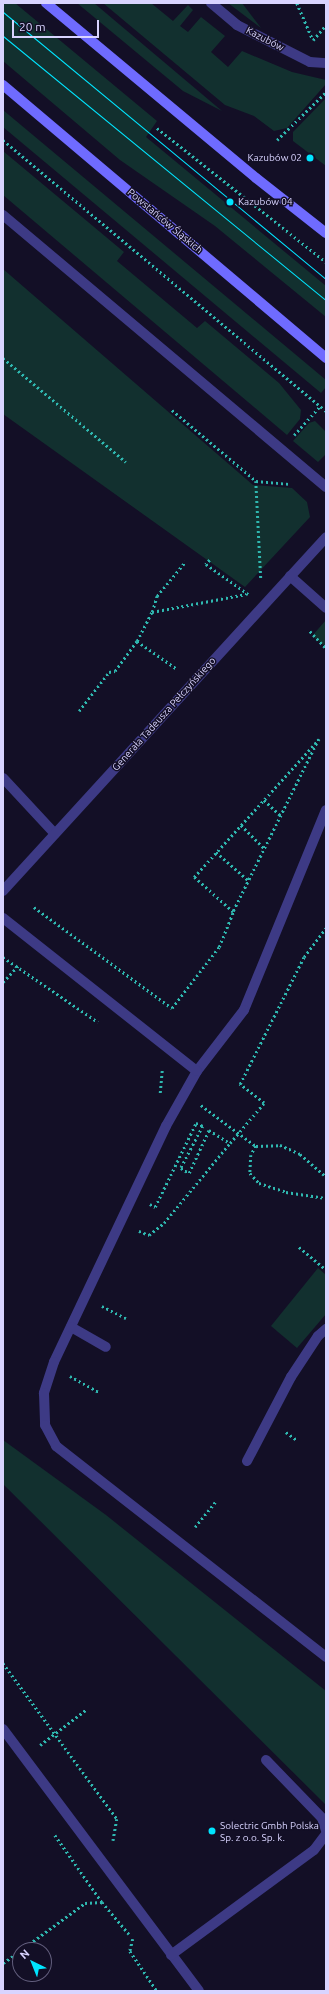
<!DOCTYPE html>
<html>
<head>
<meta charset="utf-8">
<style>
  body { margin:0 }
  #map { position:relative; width:329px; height:1994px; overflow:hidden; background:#130f26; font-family:Ubuntu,sans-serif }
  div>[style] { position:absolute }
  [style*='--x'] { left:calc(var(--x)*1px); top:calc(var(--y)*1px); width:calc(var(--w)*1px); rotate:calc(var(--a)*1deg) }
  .green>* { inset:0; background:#12302f }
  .path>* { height:2.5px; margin-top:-1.25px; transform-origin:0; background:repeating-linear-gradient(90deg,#2fb8b0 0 2px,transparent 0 5px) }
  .service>* { height:10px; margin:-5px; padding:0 5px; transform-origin:5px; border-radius:5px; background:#3d3a85 }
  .minor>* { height:10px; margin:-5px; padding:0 5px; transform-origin:5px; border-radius:5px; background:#3d3a85 }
  .secondary>* { height:10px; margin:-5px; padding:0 5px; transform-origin:5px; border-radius:5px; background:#6f6bff }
  .tram>* { height:1px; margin:-0.5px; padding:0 0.5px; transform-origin:0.5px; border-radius:0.5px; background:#00e5ff }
  .dots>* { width:11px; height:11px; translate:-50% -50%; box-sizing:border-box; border:2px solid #130f26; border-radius:50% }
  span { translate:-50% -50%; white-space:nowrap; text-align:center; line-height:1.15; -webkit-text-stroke:3px #130f26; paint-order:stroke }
  .street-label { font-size:10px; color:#d9d4ff }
  .poi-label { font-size:10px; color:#d9d4ff }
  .right { translate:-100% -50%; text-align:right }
  .left { translate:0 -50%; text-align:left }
  .frame { position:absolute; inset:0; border:4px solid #d9d4ff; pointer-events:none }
  .north { position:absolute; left:12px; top:1942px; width:40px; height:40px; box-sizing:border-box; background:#130f26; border:1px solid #625e7d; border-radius:50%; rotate:317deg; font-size:11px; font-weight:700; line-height:16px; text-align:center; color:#d9d4ff }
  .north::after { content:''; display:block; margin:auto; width:14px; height:18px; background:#00e5ff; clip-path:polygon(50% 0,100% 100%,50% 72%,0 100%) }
  .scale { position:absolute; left:12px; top:20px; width:87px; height:18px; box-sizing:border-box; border:2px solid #d9d4ff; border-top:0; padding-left:5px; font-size:12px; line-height:14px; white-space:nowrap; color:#d9d4ff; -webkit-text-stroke:3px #130f26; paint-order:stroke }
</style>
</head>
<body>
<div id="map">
  <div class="green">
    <div style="clip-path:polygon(3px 3px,15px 3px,157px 121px,146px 137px,326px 286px,326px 317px,215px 226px,120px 160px,3px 61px)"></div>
    <div style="clip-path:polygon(77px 3px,94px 3px,222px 111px,183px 91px)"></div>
    <div style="clip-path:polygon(103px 3px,151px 3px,173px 21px,188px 5px,193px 10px,180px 26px,188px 32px,201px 17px,225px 36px,211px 52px,228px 67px,242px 51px,292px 72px,326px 80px,326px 84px,287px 128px,274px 131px,254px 116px,225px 105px)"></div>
    <div style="clip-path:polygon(228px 3px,242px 3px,261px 28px)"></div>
    <div style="clip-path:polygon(326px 98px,326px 166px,293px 141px,293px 132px)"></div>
    <div style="clip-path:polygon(3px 110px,326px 380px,326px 387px,321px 393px,3px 127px)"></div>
    <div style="clip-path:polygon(3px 151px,124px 252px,117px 261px,197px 328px,205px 321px,279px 383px,301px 410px,300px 419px,287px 435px,3px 195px)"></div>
    <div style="clip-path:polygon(3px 269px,253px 485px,292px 488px,307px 502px,310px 517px,245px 587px,3px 414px)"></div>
    <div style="clip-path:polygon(315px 421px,326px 432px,326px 454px,318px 462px,293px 441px,309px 423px)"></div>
    <div style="clip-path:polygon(326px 620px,326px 647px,312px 636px)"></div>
    <div style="clip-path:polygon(318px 1268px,326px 1275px,326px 1314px,297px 1348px,271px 1326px)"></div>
    <div style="clip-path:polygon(3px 1440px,106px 1515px,326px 1691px,326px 1805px,3px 1484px)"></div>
  </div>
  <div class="path">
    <div style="--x:297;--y:3;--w:40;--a:66.6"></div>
    <div style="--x:313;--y:40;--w:20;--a:-49"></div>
    <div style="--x:157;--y:128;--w:216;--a:38.4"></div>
    <div style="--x:3;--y:140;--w:422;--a:40"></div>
    <div style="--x:277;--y:140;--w:69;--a:-44.4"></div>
    <div style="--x:3;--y:358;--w:161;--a:40.2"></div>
    <div style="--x:172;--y:410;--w:110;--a:40.2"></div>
    <div style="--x:256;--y:481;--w:33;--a:5"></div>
    <div style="--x:294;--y:435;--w:39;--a:-48"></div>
    <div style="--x:256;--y:481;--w:98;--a:87.1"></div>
    <div style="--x:210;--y:560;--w:6;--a:135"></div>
    <div style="--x:206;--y:564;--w:52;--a:35.5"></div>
    <div style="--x:152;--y:612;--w:96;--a:-10.8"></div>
    <div style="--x:310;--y:631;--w:23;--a:47"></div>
    <div style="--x:137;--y:641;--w:49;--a:35"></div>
    <div style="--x:79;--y:711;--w:49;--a:-52.4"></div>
    <div style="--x:109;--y:672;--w:6;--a:-9"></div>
    <div style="--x:115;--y:671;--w:37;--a:-54"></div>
    <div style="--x:137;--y:641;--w:33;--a:-63"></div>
    <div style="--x:152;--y:612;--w:17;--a:-73"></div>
    <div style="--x:157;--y:596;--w:45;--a:-50.4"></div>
    <div style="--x:264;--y:800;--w:23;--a:43"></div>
    <div style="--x:241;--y:825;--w:34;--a:45"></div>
    <div style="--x:216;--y:852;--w:44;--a:41.3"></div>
    <div style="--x:34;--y:907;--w:171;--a:36.2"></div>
    <div style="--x:172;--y:1008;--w:77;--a:-52.4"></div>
    <div style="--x:219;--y:947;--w:38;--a:-68"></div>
    <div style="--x:233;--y:912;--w:52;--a:-138.1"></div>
    <div style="--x:194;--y:877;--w:186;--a:-47.8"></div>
    <div style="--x:319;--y:739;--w:193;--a:116.4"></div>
    <div style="--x:3;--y:957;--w:115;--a:34.4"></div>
    <div style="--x:3;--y:982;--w:22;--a:-47"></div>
    <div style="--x:160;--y:1093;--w:23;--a:-85"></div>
    <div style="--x:201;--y:1105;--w:69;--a:36.7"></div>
    <div style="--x:256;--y:1146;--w:24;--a:-2"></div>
    <div style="--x:280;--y:1145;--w:22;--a:24"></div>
    <div style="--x:300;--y:1154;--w:35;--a:41"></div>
    <div style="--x:256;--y:1146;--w:10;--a:119"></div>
    <div style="--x:251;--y:1155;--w:18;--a:93"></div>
    <div style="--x:250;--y:1173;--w:13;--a:48"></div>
    <div style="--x:259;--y:1183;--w:28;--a:18"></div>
    <div style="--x:286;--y:1192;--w:40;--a:8.5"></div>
    <div style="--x:150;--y:1204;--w:6;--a:31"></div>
    <div style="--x:155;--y:1207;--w:93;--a:-64"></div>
    <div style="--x:196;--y:1123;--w:8;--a:23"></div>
    <div style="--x:203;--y:1126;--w:47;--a:117.6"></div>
    <div style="--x:181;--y:1168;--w:9;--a:32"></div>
    <div style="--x:189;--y:1173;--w:47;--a:-65.1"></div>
    <div style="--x:209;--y:1130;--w:25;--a:32"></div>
    <div style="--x:230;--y:1143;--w:52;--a:-49.6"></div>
    <div style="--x:264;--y:1103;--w:31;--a:-142"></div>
    <div style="--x:240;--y:1084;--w:142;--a:-63.3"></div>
    <div style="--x:304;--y:957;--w:36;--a:-53"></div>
    <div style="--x:139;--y:1231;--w:11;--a:22"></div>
    <div style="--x:149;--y:1235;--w:19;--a:-39"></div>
    <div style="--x:164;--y:1223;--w:104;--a:-50.5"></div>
    <div style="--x:299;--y:1247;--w:35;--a:40"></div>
    <div style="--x:102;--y:1306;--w:27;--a:27"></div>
    <div style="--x:70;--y:1376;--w:33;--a:29"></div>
    <div style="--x:286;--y:1432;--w:14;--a:36"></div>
    <div style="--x:195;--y:1527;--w:32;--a:-51"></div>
    <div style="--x:3;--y:1663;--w:193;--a:53.8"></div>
    <div style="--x:117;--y:1819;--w:22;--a:100"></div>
    <div style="--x:40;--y:1745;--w:59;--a:-37.5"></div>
    <div style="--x:55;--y:1835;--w:82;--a:55"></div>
    <div style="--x:133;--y:1939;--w:12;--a:104"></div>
    <div style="--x:130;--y:1951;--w:48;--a:56"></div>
    <div style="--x:21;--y:1950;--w:79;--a:-36.3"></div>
    <div style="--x:85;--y:1903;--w:17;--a:-3"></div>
    <div style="--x:102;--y:1902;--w:42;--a:49.8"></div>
    <div style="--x:3;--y:1963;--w:21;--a:-35"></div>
  </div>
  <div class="service">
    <div style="--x:290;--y:576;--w:48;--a:41.6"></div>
    <div style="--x:3;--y:778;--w:76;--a:47.1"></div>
    <div style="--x:326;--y:810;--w:216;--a:112.3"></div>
    <div style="--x:244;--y:1010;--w:77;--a:127.6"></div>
    <div style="--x:197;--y:1071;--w:63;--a:119.4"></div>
    <div style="--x:166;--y:1126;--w:261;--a:115.4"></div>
    <div style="--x:54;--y:1362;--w:33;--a:108"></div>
    <div style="--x:44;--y:1393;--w:32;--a:88"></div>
    <div style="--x:45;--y:1425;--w:24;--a:62"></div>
    <div style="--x:56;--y:1446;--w:343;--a:38"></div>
    <div style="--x:3;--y:918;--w:247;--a:38.3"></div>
    <div style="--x:71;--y:1327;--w:40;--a:29.7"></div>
    <div style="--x:247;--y:1461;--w:95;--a:-62.4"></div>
    <div style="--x:291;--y:1377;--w:49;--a:-56.6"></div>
    <div style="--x:318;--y:1336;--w:11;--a:-41"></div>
    <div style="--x:3;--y:1729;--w:327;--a:53.2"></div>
    <div style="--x:266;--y:1760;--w:81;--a:46"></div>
    <div style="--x:322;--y:1818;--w:13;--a:72"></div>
    <div style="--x:171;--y:1955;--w:177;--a:-36.3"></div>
    <div style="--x:314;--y:1850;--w:20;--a:-53"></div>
  </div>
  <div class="minor">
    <div style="--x:211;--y:3;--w:34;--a:40"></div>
    <div style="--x:237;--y:25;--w:82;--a:26.9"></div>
    <div style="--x:310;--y:62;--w:16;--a:4"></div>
    <div style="--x:3;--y:215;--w:422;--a:40.1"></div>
    <div style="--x:3;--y:891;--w:479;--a:-47.6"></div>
  </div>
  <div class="secondary">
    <div style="--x:46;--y:3;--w:273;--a:39.8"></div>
    <div style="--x:256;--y:178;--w:89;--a:38.2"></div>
    <div style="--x:3;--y:85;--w:423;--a:40.2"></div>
  </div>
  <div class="tram">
    <div style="--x:3;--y:12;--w:419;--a:39.6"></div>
    <div style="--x:3;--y:36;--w:417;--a:39.3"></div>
  </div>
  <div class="dots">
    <div style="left:310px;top:158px;background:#00e5ff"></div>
    <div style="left:230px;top:202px;background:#00e5ff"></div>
    <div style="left:212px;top:1831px;background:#00e5ff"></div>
  </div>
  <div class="street-label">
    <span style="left:265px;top:39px;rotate:27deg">Kazubów</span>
    <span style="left:165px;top:221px;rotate:40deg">Powstańców Śląskich</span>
    <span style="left:164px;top:714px;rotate:-48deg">Generała Tadeusza Pełczyńskiego</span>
  </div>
  <div class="poi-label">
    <span class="right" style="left:302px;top:158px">Kazubów 02</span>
    <span class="left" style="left:238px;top:202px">Kazubów 04</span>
    <span class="left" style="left:220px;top:1831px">Solectric Gmbh Polska<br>Sp. z o.o. Sp. k.</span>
  </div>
  <div class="frame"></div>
  <div class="north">N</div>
  <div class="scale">20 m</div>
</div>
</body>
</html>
